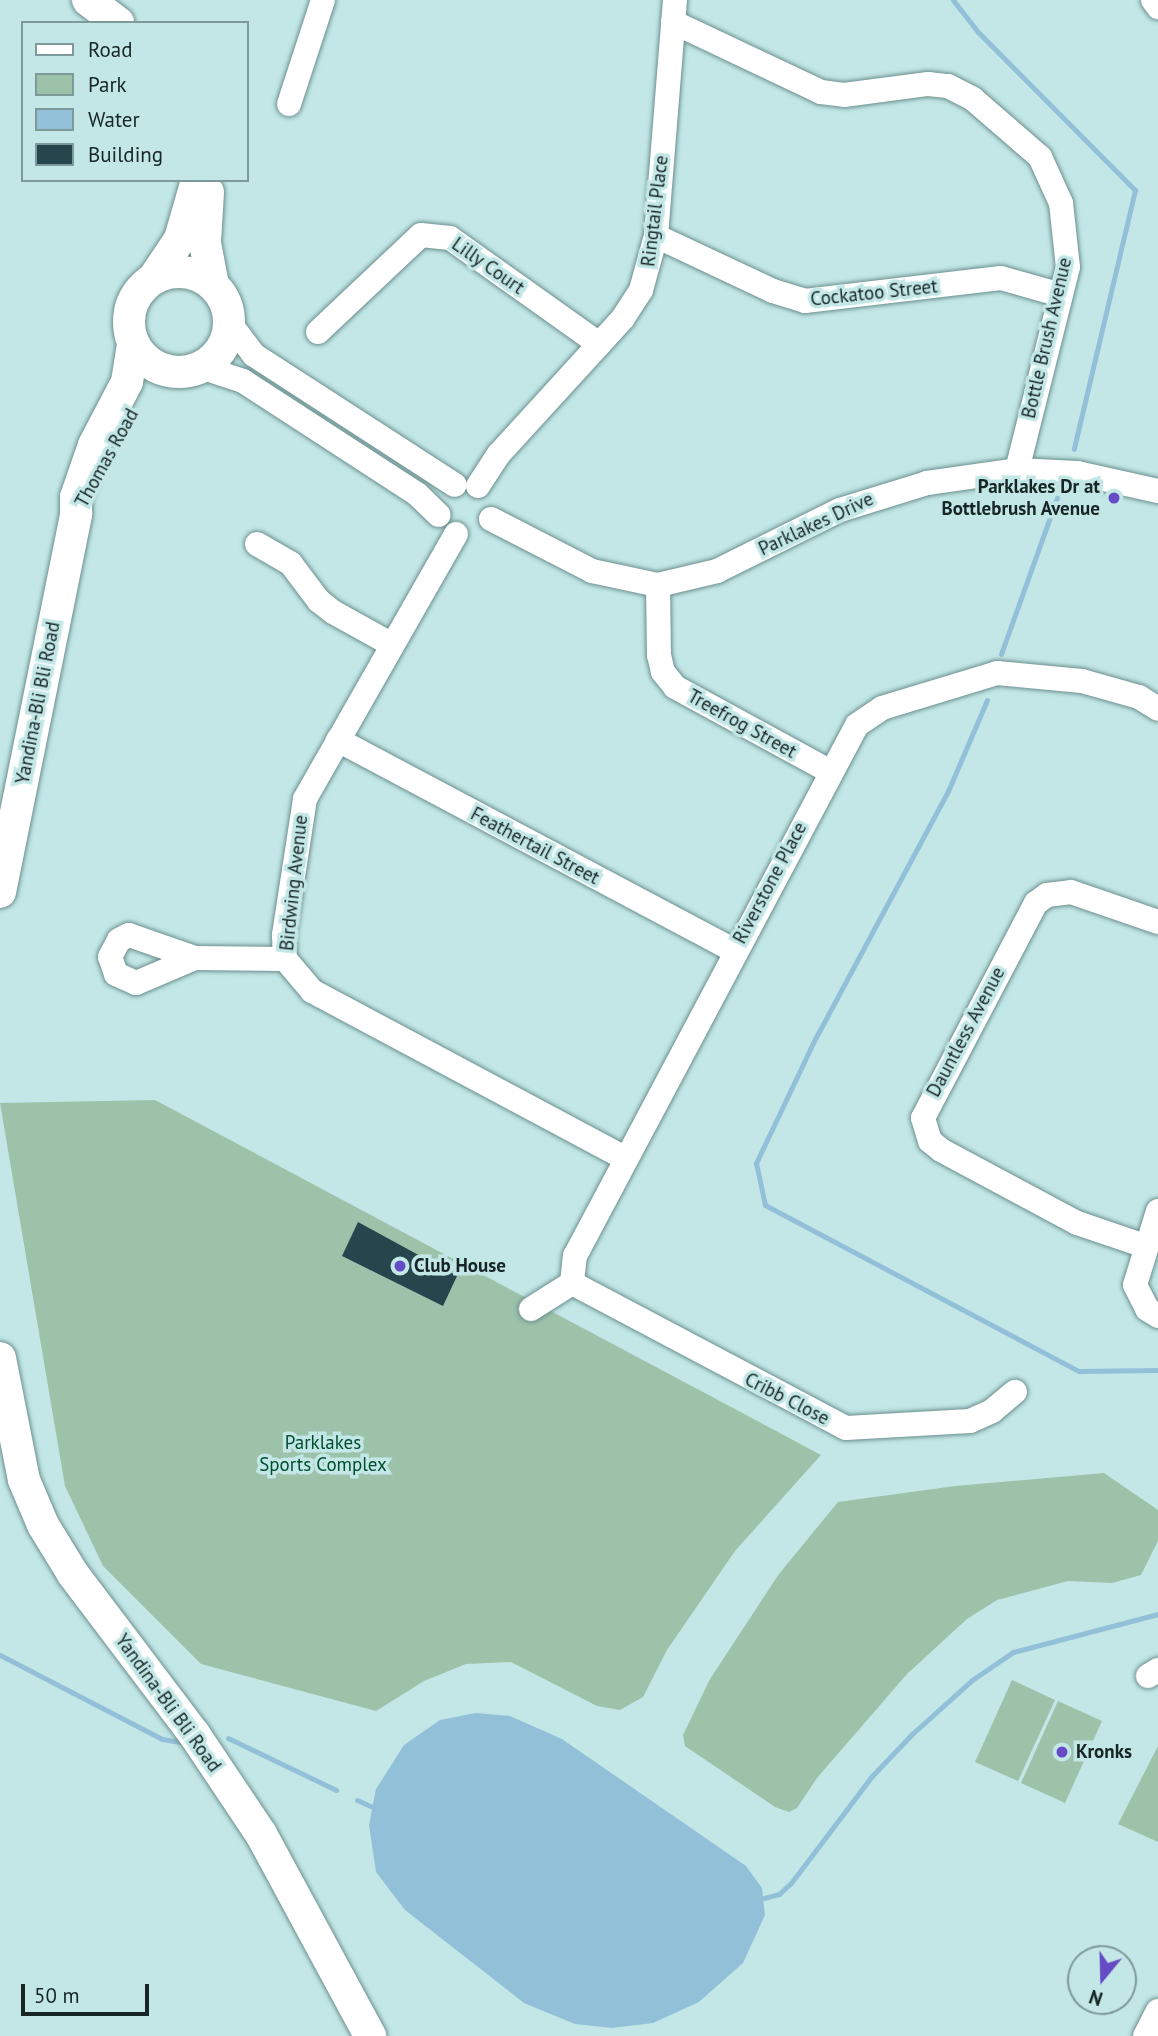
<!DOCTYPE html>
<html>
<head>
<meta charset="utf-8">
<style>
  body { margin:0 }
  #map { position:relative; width:1158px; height:2036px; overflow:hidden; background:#c2e7e6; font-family:"PT Sans",sans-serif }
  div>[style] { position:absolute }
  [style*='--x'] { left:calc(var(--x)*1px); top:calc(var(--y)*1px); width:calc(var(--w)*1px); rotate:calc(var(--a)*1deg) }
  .green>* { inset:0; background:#9dc2aa }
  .water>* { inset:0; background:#93c0d9 }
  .stream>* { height:5px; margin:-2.5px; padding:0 2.5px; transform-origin:2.5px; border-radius:2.5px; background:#93c0d9 }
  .building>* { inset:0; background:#26454c }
  .roads { filter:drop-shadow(0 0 2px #6c8f8f) drop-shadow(0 0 2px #6c8f8f) }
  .minor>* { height:24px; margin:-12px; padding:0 12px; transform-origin:12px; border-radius:12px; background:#fff }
  .major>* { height:32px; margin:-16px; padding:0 16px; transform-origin:16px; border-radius:16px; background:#fff }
  .major>.ring { margin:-16px; padding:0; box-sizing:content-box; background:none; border:32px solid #fff; border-radius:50% }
  .dots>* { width:19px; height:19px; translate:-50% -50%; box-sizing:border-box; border:4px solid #c2e7e6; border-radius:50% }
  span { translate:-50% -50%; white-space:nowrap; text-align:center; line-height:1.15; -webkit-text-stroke:7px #c2e7e6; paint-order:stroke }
  .street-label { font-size:19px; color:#172525 }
  .poi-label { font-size:19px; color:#172525; font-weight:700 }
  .right { translate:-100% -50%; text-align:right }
  .left { translate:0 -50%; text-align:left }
  .park-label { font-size:19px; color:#004e2d }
  .legend { position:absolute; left:21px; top:21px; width:228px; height:161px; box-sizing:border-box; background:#c2e7e6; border:2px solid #7e9999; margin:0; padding:9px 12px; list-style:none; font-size:21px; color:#172525 }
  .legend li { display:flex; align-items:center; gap:14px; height:35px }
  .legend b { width:35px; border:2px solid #7e9999 }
  .north { position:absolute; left:1067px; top:1945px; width:70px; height:70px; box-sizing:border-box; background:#c2e7e6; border:2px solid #7e9999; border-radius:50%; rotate:199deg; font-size:19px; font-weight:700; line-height:28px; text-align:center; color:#172525 }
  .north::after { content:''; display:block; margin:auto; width:24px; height:32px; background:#654bc4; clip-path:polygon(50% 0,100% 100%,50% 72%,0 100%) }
  .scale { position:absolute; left:21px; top:1984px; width:128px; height:32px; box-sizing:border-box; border:4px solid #172525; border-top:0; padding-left:9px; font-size:21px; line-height:24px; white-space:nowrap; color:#172525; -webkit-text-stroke:5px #c2e7e6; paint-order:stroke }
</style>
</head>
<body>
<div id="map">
  <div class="green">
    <div style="clip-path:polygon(155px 1100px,821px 1455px,735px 1551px,667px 1650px,643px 1697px,620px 1710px,597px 1706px,511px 1662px,466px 1664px,424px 1681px,376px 1711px,201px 1664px,103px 1566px,65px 1486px,0 1103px)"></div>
    <div style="clip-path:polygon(1104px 1473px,1158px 1510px,1158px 1541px,1141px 1575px,1112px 1583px,1068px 1581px,997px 1600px,967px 1619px,907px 1674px,817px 1778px,797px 1808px,789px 1812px,775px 1807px,685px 1746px,683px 1735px,710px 1679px,779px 1574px,838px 1502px,955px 1486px)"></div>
    <div style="clip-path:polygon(1012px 1680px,1055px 1700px,1018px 1781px,975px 1762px)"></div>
    <div style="clip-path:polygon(1058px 1701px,1102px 1721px,1065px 1803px,1021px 1783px)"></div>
    <div style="clip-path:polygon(1158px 1746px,1158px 1842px,1118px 1824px)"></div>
  </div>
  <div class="water">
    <div style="clip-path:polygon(476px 1713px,510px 1716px,562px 1739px,746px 1866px,762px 1888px,765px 1915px,743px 1963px,699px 2002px,653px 2023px,612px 2028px,575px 2024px,524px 2003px,405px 1910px,376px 1872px,369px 1825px,376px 1789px,404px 1745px,440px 1720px)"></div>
  </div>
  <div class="stream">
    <div style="--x:953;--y:0;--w:41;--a:52"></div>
    <div style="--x:978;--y:32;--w:223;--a:45.2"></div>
    <div style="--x:1135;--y:190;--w:266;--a:103.3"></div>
    <div style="--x:1001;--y:654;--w:166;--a:-70.3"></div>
    <div style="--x:987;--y:700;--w:99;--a:113.2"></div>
    <div style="--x:948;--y:791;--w:286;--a:118.2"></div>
    <div style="--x:813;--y:1043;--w:133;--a:115.4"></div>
    <div style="--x:756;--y:1163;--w:43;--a:77.9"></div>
    <div style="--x:765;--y:1205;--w:355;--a:27.9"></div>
    <div style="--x:1079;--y:1371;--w:79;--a:-0.7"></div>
    <div style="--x:0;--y:1655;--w:182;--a:27.4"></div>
    <div style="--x:162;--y:1739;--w:19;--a:9"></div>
    <div style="--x:228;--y:1738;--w:120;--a:25.7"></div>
    <div style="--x:357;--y:1800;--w:17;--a:24"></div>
    <div style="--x:764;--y:1898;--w:16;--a:-15"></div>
    <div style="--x:779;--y:1894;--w:16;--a:-43"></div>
    <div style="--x:791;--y:1883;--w:134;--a:-52.9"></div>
    <div style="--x:872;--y:1776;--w:58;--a:-46.4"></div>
    <div style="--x:912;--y:1734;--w:81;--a:-42"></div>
    <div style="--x:972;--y:1680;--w:50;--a:-34.3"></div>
    <div style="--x:1013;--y:1652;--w:150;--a:-14.7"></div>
  </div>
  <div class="building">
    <div style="clip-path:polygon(358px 1222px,457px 1276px,443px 1306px,342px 1256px)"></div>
  </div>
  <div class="roads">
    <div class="minor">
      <div style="--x:1153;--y:0;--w:9;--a:54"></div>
      <div style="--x:673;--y:22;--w:164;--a:25.3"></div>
      <div style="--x:821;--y:92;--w:23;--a:7"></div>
      <div style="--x:844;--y:95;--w:85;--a:-7.5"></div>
      <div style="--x:928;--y:84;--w:20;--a:6"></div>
      <div style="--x:948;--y:86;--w:28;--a:27"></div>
      <div style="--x:973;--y:99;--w:89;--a:40.9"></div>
      <div style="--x:1040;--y:157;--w:51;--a:65.5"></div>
      <div style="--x:1061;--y:203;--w:64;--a:83.8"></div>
      <div style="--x:1068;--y:267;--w:209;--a:104.1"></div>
      <div style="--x:289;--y:104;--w:109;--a:-71.9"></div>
      <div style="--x:656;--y:236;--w:129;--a:25.2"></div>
      <div style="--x:773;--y:291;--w:34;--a:17"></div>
      <div style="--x:805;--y:301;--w:197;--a:-6.7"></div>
      <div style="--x:1001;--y:278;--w:62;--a:15.8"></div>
      <div style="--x:229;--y:322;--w:41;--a:52.9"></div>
      <div style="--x:254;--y:355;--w:239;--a:32.9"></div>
      <div style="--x:318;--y:332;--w:141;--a:-43.3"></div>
      <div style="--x:421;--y:235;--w:29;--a:6"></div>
      <div style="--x:450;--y:238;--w:183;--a:35.4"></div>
      <div style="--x:201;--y:367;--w:44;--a:18.4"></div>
      <div style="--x:243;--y:381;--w:207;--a:33"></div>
      <div style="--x:417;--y:494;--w:30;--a:44"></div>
      <div style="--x:478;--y:486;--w:38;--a:-57"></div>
      <div style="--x:499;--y:454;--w:184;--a:-47.6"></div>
      <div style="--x:623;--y:318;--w:33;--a:-57"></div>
      <div style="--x:641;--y:290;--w:56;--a:-74.5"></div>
      <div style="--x:656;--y:236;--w:237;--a:-85.4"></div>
      <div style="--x:491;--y:519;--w:114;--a:27.2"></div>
      <div style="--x:592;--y:571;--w:67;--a:12"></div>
      <div style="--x:658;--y:585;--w:61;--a:-13.3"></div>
      <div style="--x:717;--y:571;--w:137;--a:-26.4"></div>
      <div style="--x:840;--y:510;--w:91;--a:-17.2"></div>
      <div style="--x:927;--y:483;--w:91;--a:-8.2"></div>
      <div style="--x:1017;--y:470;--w:60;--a:2.9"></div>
      <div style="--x:1077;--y:473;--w:83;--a:12.5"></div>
      <div style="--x:456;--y:534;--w:305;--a:119.7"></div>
      <div style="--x:305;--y:799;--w:138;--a:98.8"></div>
      <div style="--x:284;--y:935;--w:24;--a:88"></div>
      <div style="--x:285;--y:959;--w:42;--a:49.8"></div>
      <div style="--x:312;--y:991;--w:355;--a:28.1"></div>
      <div style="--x:257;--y:544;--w:39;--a:30"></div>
      <div style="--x:291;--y:564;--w:46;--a:52.9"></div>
      <div style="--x:319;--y:601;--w:18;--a:38"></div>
      <div style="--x:333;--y:612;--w:66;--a:28.9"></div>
      <div style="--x:658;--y:585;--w:70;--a:89.2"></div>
      <div style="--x:659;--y:655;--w:17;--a:77"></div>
      <div style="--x:663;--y:672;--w:19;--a:51"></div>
      <div style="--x:675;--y:687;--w:175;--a:28.6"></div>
      <div style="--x:338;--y:740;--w:449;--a:28"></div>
      <div style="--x:195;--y:958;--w:64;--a:157"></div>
      <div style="--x:136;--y:983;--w:22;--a:-156"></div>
      <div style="--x:116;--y:974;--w:18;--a:-109"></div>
      <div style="--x:110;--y:957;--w:19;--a:-62"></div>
      <div style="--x:119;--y:940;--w:11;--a:-27"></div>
      <div style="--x:129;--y:935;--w:70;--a:19.2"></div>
      <div style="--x:195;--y:958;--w:90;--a:0.6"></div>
      <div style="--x:1158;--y:1211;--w:77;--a:107.3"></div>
      <div style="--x:1135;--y:1285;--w:27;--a:63"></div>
      <div style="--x:1147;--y:1309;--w:13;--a:32"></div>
      <div style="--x:1145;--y:1246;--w:72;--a:-161.3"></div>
      <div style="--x:1077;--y:1223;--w:154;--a:-151.8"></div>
      <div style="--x:941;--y:1150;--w:14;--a:-141"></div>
      <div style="--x:930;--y:1141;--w:24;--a:-107"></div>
      <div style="--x:923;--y:1118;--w:243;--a:-62.3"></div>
      <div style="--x:1036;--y:903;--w:14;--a:-36"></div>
      <div style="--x:1047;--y:895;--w:24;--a:-7"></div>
      <div style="--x:1071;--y:892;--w:92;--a:19"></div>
      <div style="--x:572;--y:1283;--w:27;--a:-84"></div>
      <div style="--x:575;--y:1256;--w:601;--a:-62.03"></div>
      <div style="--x:857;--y:725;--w:30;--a:-34"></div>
      <div style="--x:882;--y:708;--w:120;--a:-16.9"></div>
      <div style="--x:997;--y:673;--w:85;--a:5.4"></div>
      <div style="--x:1082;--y:681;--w:59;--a:15.7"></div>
      <div style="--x:1139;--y:697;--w:22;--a:32"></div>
      <div style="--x:572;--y:1283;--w:310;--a:27.9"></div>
      <div style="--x:846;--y:1428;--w:124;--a:-3.2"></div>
      <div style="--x:970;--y:1421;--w:24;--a:-24"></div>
      <div style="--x:992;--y:1411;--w:30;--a:-40"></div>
      <div style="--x:531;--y:1309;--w:49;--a:-32.4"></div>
      <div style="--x:1148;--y:1676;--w:12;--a:-31"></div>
      <div style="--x:1145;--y:2036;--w:28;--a:-63"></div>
    </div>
    <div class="major">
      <div style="--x:88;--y:0;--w:38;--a:37"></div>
      <div style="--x:208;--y:192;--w:51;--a:93.4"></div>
      <div style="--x:205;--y:243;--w:43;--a:79.2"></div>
      <div class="ring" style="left:129px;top:272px;width:68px;height:68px"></div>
      <div style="--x:154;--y:278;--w:47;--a:-56.3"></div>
      <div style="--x:180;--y:239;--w:61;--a:-73.9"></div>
      <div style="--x:0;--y:892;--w:386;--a:-78.6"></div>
      <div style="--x:76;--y:514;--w:17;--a:-90"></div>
      <div style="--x:76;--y:497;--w:55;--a:-70.9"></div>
      <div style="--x:94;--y:445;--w:71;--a:-62.4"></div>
      <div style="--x:127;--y:382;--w:38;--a:-81"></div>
      <div style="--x:0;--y:1358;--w:124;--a:78.9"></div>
      <div style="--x:24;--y:1480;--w:49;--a:67.1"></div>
      <div style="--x:43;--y:1525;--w:57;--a:58.5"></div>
      <div style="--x:73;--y:1574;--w:201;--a:52.9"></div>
      <div style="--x:194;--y:1734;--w:120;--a:56.2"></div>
      <div style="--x:261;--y:1834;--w:230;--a:61.6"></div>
    </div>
  </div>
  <div class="dots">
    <div style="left:1114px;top:498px;background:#654bc4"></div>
    <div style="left:400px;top:1266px;background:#654bc4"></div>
    <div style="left:1062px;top:1752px;background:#654bc4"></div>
  </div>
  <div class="street-label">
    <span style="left:655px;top:211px;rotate:-83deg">Ringtail Place</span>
    <span style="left:488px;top:266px;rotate:35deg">Lilly Court</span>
    <span style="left:874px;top:293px;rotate:-6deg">Cockatoo Street</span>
    <span style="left:1047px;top:338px;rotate:-77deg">Bottle Brush Avenue</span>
    <span style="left:107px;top:458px;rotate:-61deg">Thomas Road</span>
    <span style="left:816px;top:524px;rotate:-25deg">Parklakes Drive</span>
    <span style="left:38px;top:703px;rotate:-79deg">Yandina-Bli Bli Road</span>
    <span style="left:742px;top:724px;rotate:29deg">Treefrog Street</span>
    <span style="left:535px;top:846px;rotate:28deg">Feathertail Street</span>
    <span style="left:294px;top:883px;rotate:-84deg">Birdwing Avenue</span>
    <span style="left:770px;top:883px;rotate:-62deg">Riverstone Place</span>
    <span style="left:966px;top:1032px;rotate:-62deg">Dauntless Avenue</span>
    <span style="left:787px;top:1399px;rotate:27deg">Cribb Close</span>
    <span style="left:168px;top:1703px;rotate:54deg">Yandina-Bli Bli Road</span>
  </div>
  <div class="poi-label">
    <span class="right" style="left:1100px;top:498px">Parklakes Dr at<br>Bottlebrush Avenue</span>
    <span class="left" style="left:414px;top:1266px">Club House</span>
    <span class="left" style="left:1076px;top:1752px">Kronks</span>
  </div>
  <div class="park-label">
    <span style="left:323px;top:1454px">Parklakes<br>Sports Complex</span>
  </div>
  <ul class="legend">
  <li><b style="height:9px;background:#fff"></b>Road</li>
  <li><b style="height:19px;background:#9dc2aa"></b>Park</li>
  <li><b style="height:19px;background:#93c0d9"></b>Water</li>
  <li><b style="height:19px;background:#26454c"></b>Building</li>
  </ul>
  <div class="north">N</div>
  <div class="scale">50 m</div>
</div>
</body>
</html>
